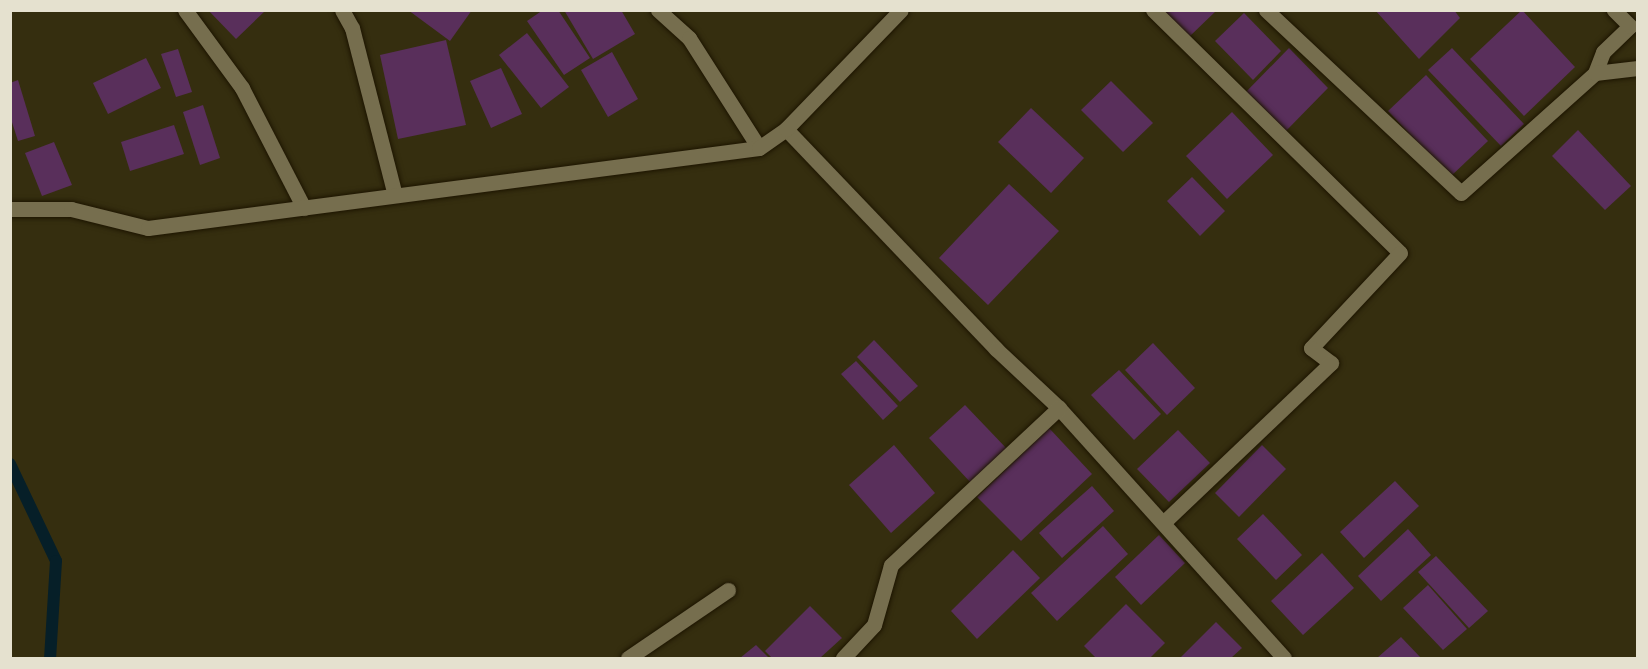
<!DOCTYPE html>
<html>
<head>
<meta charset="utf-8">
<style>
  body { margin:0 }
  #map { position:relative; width:1648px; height:669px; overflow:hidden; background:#352e0f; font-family:"PT Sans",sans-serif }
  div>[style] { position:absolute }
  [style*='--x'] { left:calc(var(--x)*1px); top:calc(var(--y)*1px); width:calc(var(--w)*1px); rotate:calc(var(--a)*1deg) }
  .stream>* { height:12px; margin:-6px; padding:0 6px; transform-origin:6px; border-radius:6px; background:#061f28 }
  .building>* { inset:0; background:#592f5b }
  .roads { filter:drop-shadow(0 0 2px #1d1500) drop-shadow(0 0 2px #1d1500) }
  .minor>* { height:15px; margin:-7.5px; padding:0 7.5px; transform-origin:7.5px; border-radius:7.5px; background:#766e4e }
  span { translate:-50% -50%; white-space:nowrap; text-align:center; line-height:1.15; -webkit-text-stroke:4.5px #352e0f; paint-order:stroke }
  .frame { position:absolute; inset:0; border:12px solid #e5e1cf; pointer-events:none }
</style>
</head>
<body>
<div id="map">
  <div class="stream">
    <div style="--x:10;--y:464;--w:107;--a:64.6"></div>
    <div style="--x:56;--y:561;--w:97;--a:93.5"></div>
  </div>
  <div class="building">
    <div style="clip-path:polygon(208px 10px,266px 10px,236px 39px)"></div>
    <div style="clip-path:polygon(408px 10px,472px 10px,450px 41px)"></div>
    <div style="clip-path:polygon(543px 10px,558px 10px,590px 58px,564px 75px,527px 21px)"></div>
    <div style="clip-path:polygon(564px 10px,621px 10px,635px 34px,593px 59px)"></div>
    <div style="clip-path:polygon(1163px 10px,1217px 10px,1189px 37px)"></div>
    <div style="clip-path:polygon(1375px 10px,1454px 10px,1460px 18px,1419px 59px)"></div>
    <div style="clip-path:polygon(1522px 10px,1575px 67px,1524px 116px,1470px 59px)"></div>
    <div style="clip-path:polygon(1244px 13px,1281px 51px,1253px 80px,1215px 41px)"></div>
    <div style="clip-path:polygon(527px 33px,569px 87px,541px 108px,499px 55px)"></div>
    <div style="clip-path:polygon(446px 40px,466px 125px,398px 139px,380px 55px)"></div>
    <div style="clip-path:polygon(1289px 48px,1328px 88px,1283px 134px,1243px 95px)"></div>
    <div style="clip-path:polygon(1452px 48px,1524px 124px,1501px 146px,1428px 70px)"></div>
    <div style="clip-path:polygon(178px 49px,192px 92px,176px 97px,161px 54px)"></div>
    <div style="clip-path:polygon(612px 52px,638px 99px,608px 117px,581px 70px)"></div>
    <div style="clip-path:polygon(146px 58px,161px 88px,108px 114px,93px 83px)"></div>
    <div style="clip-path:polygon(501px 68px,522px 114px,491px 128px,470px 81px)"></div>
    <div style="clip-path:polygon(1426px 75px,1488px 141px,1450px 177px,1388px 111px)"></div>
    <div style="clip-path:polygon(18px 80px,35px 136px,18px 141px,10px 116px,10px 83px)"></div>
    <div style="clip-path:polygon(1111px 81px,1153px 123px,1123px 152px,1081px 110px)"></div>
    <div style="clip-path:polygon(203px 105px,220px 158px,200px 165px,183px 112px)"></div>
    <div style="clip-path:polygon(1031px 108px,1084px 158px,1051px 193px,998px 142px)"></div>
    <div style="clip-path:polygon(1232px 112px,1273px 155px,1227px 199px,1186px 156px)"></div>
    <div style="clip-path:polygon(174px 125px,184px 154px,130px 171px,121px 142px)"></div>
    <div style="clip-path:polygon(1578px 130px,1631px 186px,1605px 210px,1552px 156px)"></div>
    <div style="clip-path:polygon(54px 142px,72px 185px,42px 196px,25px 153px)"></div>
    <div style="clip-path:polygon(1192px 177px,1225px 211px,1200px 236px,1167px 201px)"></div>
    <div style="clip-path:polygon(1009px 184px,1059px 231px,988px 305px,939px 258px)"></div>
    <div style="clip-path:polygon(874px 340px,918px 386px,900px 402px,857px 357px)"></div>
    <div style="clip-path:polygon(1153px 343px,1195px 388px,1167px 415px,1125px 370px)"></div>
    <div style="clip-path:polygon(856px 361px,898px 406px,883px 420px,841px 374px)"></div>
    <div style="clip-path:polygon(1119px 370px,1161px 414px,1134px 440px,1091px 395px)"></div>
    <div style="clip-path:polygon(965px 405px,1008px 450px,972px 484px,929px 438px)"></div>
    <div style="clip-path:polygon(1049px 428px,1092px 474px,1021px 541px,977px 497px)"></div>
    <div style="clip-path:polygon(1178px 430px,1210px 463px,1169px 502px,1137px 469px)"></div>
    <div style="clip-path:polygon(894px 445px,935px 493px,891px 533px,849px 485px)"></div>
    <div style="clip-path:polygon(1262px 445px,1286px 469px,1239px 517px,1215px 493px)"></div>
    <div style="clip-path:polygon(1395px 481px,1419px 506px,1364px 558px,1340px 532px)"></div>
    <div style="clip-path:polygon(1092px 486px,1114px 511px,1062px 558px,1039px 533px)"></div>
    <div style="clip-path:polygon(1263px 514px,1302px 555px,1276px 580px,1237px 539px)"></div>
    <div style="clip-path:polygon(1103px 526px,1128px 554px,1057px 621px,1031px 593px)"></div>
    <div style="clip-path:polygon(1408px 529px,1431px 555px,1381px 601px,1358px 576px)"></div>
    <div style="clip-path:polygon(1159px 535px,1185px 563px,1141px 605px,1115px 577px)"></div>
    <div style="clip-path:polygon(1013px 550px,1040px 578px,977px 639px,951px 611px)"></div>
    <div style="clip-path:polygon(1322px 553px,1354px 588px,1303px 635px,1271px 601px)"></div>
    <div style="clip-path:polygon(1436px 556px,1488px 611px,1469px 628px,1418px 572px)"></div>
    <div style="clip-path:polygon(1428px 585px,1467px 629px,1443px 650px,1403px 608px)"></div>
    <div style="clip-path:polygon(1126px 604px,1165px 643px,1150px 658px,1096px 658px,1084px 646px)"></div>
    <div style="clip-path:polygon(810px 606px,842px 638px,820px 658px,772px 658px,765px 651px)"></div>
    <div style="clip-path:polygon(1216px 622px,1242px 648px,1231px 658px,1180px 658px)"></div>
    <div style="clip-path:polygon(1401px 637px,1421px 658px,1377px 658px)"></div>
    <div style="clip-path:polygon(756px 645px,769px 658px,740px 658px)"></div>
  </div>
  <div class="roads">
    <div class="minor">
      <div style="--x:185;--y:10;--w:97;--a:53.8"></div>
      <div style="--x:242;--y:88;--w:135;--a:62.7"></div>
      <div style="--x:342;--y:10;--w:21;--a:61"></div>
      <div style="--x:352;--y:28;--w:169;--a:75.6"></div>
      <div style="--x:658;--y:10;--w:42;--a:42.1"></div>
      <div style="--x:689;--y:38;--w:130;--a:57.5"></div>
      <div style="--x:1153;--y:10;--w:346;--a:44.5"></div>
      <div style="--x:1400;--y:253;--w:130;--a:133.1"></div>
      <div style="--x:1311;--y:348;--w:25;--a:37"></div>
      <div style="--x:1331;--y:363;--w:229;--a:136.4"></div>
      <div style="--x:1266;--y:10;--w:267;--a:43.2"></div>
      <div style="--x:1461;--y:193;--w:180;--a:-41.8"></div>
      <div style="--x:1595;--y:73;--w:22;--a:-69"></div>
      <div style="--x:1603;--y:52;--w:37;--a:-44"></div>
      <div style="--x:1630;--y:26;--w:23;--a:-135"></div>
      <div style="--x:1595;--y:73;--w:43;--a:-6.6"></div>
      <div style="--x:786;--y:129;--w:304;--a:46.3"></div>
      <div style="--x:996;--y:349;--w:86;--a:43.1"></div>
      <div style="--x:1059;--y:408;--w:336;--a:48"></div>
      <div style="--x:10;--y:209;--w:61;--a:0"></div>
      <div style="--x:71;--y:209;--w:79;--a:13.9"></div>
      <div style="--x:148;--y:228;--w:616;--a:-7.46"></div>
      <div style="--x:759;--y:148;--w:33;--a:-35"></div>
      <div style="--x:786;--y:129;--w:165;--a:-46"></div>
      <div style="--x:628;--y:658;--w:121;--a:-34.2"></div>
      <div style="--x:843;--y:658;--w:45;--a:-46.8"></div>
      <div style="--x:874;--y:625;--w:62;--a:-74.2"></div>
      <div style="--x:891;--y:565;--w:230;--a:-43.1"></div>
    </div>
  </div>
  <div class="frame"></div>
</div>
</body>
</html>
